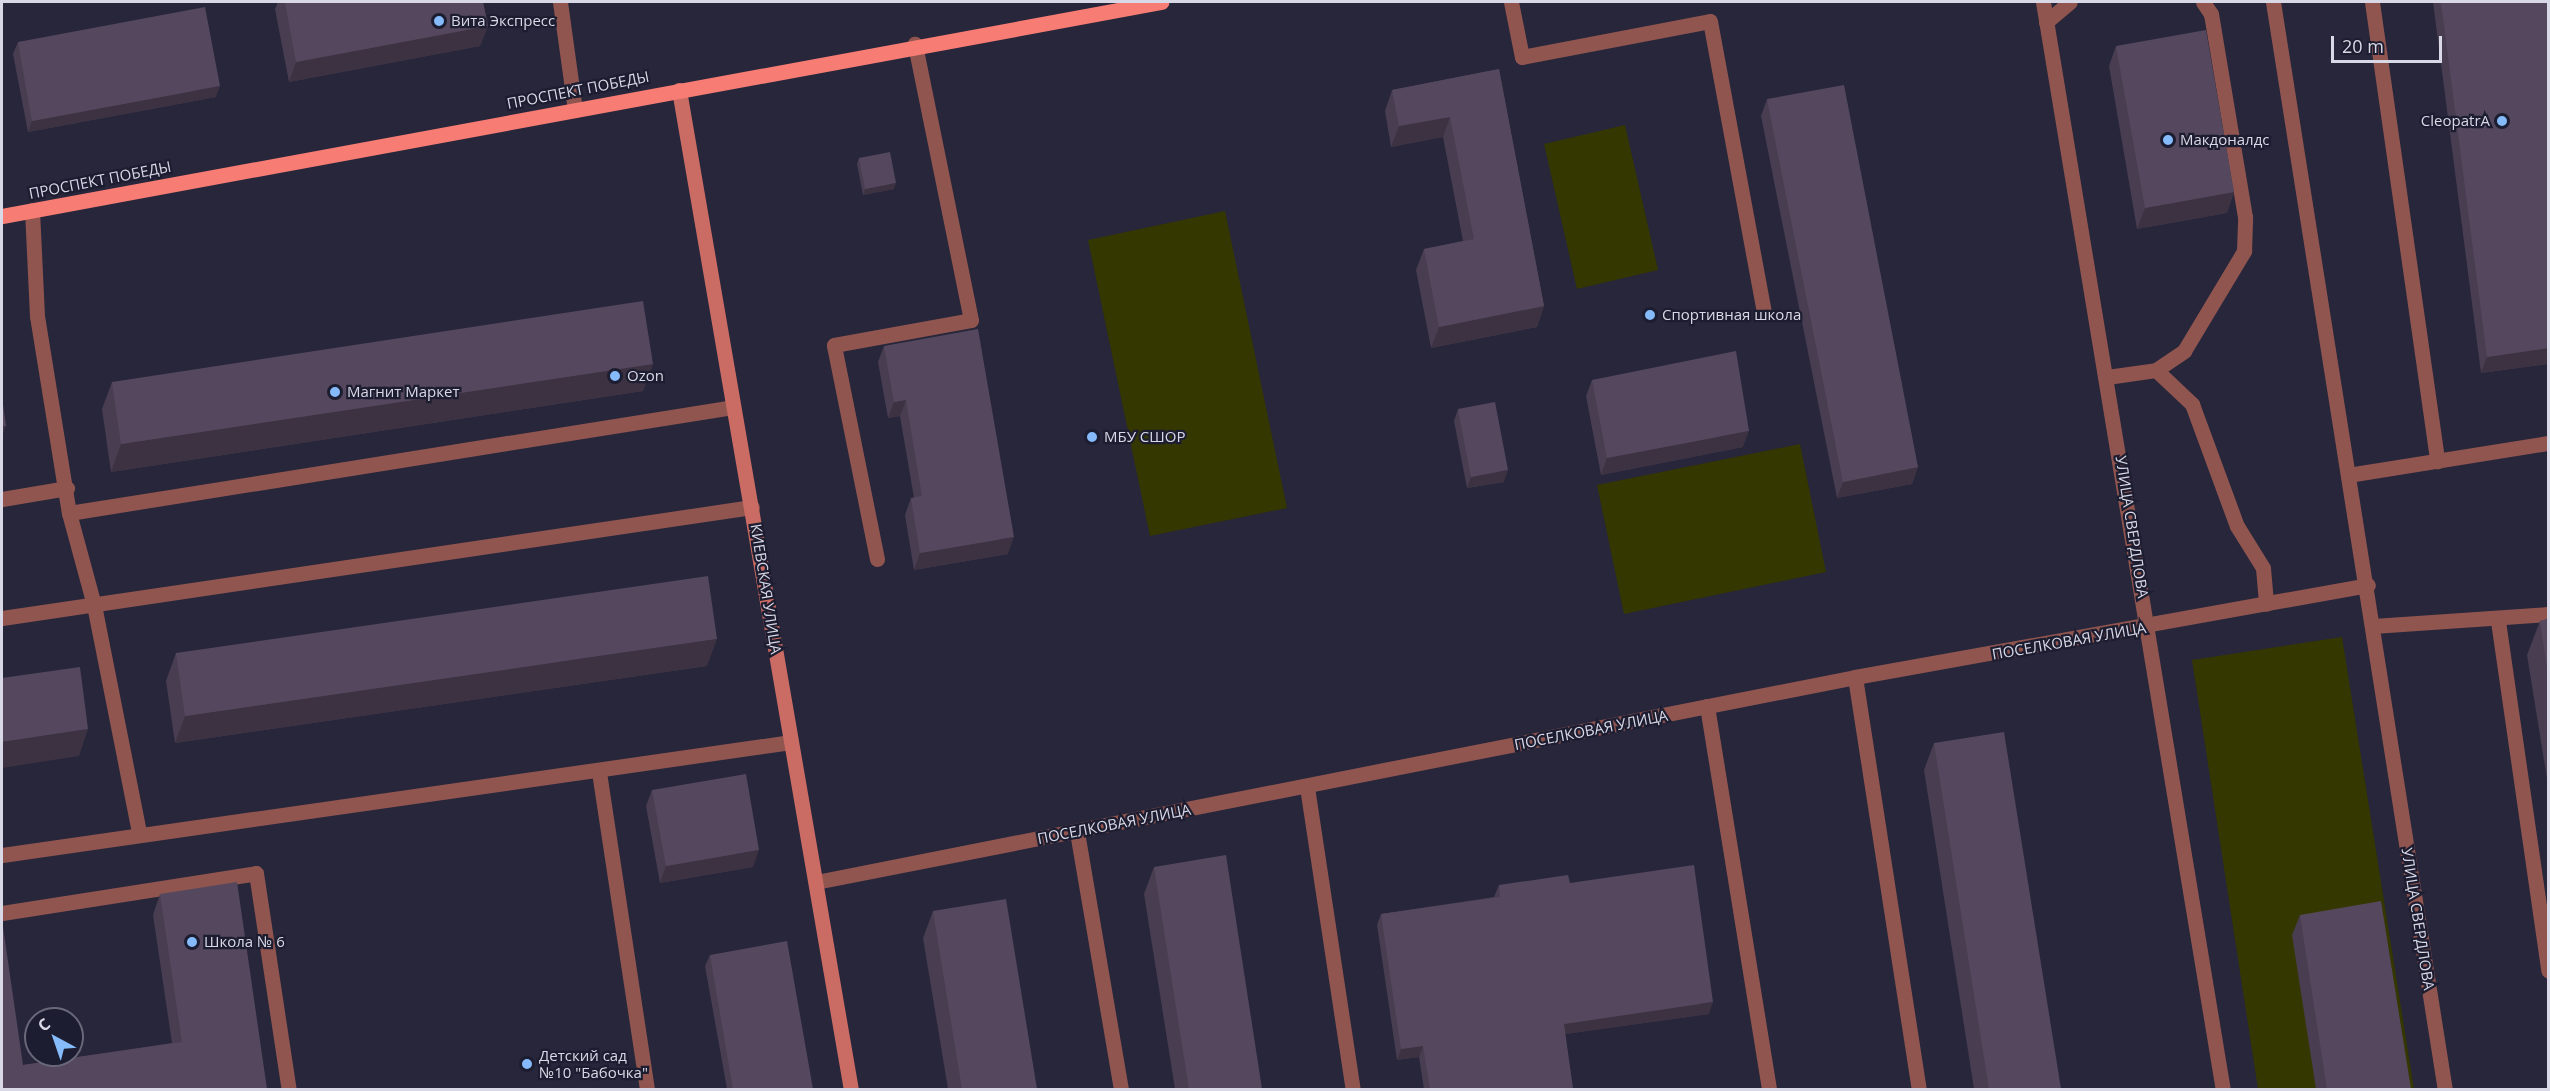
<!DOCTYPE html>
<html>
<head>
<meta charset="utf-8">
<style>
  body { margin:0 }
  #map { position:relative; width:2550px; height:1091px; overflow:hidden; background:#27263b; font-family:"Open Sans",sans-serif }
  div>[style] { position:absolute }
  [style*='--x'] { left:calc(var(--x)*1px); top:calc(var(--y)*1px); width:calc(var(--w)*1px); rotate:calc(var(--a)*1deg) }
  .green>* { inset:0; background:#353701 }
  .service>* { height:15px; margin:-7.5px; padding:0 7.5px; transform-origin:7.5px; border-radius:7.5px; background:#90554f }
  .minor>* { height:15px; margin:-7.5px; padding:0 7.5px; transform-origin:7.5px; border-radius:7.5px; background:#90554f }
  .secondary>* { height:15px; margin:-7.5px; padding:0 7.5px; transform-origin:7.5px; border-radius:7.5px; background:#ca6b64 }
  .primary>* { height:15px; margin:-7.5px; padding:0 7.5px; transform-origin:7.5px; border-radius:7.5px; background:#f77c73 }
  .wall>* { inset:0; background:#493e51 }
  .shaded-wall>* { inset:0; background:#3c3242 }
  .building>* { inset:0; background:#55485e }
  .dots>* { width:16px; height:16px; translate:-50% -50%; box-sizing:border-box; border:3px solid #1d1d31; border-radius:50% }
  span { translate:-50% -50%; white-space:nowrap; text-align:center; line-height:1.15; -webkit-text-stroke:4.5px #1d1d31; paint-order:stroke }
  .poi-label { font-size:15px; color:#d8d8e6 }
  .left { translate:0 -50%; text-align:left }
  .right { translate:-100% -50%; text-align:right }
  .street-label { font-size:15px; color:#d8d8e6 }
  .frame { position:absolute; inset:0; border:3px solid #d8d8e6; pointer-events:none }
  .north { position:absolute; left:24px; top:1007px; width:60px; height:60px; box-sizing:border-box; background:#1d1d31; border:2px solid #686879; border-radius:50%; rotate:320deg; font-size:16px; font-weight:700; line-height:24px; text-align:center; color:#d8d8e6 }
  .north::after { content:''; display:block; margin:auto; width:21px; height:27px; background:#86bbfb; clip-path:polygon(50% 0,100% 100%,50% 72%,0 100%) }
  .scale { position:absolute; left:2331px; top:36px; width:111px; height:27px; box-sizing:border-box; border:3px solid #d8d8e6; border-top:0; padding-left:8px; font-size:18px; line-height:21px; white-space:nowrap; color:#d8d8e6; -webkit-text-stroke:4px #1d1d31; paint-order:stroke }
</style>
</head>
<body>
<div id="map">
  <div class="green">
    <div style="clip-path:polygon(1625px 125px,1658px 270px,1577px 289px,1544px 144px)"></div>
    <div style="clip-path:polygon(1225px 211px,1287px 508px,1150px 536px,1088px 240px)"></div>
    <div style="clip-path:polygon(1800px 444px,1826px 572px,1624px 614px,1597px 485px)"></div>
    <div style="clip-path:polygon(2342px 637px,2414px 1089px,2258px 1089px,2192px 660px)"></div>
  </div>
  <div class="service">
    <div style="--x:560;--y:2;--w:109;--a:82.1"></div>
    <div style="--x:1511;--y:2;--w:56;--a:78.7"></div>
    <div style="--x:1522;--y:57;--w:191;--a:-10.8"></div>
    <div style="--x:1710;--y:21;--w:295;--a:79.5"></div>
    <div style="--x:2372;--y:2;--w:464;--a:81.9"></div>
    <div style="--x:2046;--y:22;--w:31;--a:-40"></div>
    <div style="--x:32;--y:210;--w:106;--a:87.3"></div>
    <div style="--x:37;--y:316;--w:200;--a:80.8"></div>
    <div style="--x:69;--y:513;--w:95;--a:74.8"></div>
    <div style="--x:94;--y:605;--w:232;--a:78.8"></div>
    <div style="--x:2156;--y:370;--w:34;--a:-34"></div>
    <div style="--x:2184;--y:351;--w:117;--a:-59"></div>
    <div style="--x:2244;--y:251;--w:34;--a:-88"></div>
    <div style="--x:2245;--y:217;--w:206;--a:-99.5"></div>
    <div style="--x:2211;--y:14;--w:14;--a:-124"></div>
    <div style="--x:2107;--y:377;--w:49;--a:-8.1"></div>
    <div style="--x:2156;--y:370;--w:50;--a:43.4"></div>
    <div style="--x:2192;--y:404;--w:130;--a:69.8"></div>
    <div style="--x:2237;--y:526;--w:49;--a:58.2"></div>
    <div style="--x:2263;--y:568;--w:36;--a:85"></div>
    <div style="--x:2348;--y:475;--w:203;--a:-9.1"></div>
    <div style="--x:2;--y:499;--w:66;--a:-9.6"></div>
    <div style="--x:69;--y:513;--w:672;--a:-9.07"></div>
    <div style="--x:877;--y:559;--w:218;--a:-101.4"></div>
    <div style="--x:834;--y:345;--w:139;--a:-10.3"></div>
    <div style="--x:971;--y:320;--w:282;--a:-101.5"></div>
    <div style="--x:2;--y:618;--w:758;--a:-8.42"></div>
    <div style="--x:2373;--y:626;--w:175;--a:-3.9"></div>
    <div style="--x:1855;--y:677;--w:418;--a:81.2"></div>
    <div style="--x:1707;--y:706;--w:389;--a:80.8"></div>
    <div style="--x:599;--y:772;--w:322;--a:81.4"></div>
    <div style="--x:1307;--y:787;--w:306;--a:81.4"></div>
    <div style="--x:1077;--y:832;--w:262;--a:80.3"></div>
    <div style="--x:2;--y:855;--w:797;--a:-8.15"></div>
    <div style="--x:2;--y:913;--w:257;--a:-8.9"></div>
    <div style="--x:256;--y:873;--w:219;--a:81.4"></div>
  </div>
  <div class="minor">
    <div style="--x:2043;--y:2;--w:1103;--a:80.61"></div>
    <div style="--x:2273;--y:2;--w:1102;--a:81.02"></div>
    <div style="--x:2498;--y:621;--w:353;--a:81.8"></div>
    <div style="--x:816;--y:882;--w:1059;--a:-11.16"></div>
    <div style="--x:1855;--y:677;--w:521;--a:-10.17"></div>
  </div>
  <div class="secondary">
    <div style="--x:679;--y:90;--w:1015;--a:80.24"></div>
  </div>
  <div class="primary">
    <div style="--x:2;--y:216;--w:1179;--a:-10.46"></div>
  </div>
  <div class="wall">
    <div style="clip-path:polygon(278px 2px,483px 2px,488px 26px,480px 46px,289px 82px,275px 9px)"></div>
    <div style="clip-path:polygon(2433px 2px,2548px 2px,2548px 364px,2481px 373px)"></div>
    <div style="clip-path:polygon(18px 42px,216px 97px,28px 132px,13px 54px)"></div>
    <div style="clip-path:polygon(2116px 46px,2234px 192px,2227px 213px,2137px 229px,2109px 66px)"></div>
    <div style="clip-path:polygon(1499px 69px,1544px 306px,1537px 327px,1431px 348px,1416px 270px,1424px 249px,1463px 241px,1443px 137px,1391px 147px,1385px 111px,1392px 90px)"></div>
    <div style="clip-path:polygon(1767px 99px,1918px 467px,1912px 484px,1837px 498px,1761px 116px)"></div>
    <div style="clip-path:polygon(859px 158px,894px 189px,863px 195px,857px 164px)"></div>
    <div style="clip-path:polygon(884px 346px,1008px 554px,914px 570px,905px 515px,911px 498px,914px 498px,900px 416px,888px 418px,878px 362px)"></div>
    <div style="clip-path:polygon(653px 364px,643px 391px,111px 472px,102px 409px,112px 382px)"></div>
    <div style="clip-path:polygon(1592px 380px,1743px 447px,1601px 475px,1586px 396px)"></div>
    <div style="clip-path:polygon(1458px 409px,1504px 482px,1467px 488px,1454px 421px)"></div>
    <div style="clip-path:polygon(2548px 619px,2548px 785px,2527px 655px,2540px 621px)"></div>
    <div style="clip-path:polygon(176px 653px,707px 666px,175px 743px,166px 681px)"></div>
    <div style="clip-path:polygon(1934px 743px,2061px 1089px,1974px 1089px,1924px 770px)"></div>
    <div style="clip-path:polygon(652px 790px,753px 867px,660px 883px,646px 806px)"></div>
    <div style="clip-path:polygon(1154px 867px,1262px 1089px,1175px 1089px,1144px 894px)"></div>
    <div style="clip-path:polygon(1570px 883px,1709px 1014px,1565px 1034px,1573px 1089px,1424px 1089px,1419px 1057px,1397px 1060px,1377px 925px,1381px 914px,1494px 897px,1499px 885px)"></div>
    <div style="clip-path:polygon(160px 894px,267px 1089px,23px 1065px,172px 1043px,153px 915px)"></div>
    <div style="clip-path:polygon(933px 911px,1037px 1089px,948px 1089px,923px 938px)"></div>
    <div style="clip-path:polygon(2300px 915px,2411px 1089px,2316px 1089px,2292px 935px)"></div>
    <div style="clip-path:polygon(710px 955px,813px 1089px,727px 1089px,705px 966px)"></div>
  </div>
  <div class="shaded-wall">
    <div style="clip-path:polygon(488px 26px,480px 46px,289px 82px,296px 62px)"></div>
    <div style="clip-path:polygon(220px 86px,216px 97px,28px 132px,32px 121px)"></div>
    <div style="clip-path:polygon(1450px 117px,1443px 137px,1391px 147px,1399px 126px)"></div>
    <div style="clip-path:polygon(896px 183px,894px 189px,863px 195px,865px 189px)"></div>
    <div style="clip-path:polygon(2234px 192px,2227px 213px,2137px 229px,2145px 208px)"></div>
    <div style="clip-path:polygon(1544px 306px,1537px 327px,1431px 348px,1439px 327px)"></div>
    <div style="clip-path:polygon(2548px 348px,2548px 364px,2481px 373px,2487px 357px)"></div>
    <div style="clip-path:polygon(653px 364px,643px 391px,111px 472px,121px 444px)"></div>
    <div style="clip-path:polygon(906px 400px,900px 416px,888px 418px,894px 402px)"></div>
    <div style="clip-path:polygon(2px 426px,6px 426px,2px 437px)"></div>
    <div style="clip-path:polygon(1749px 431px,1743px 447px,1601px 475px,1607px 458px)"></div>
    <div style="clip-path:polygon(1918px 467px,1912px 484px,1837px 498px,1843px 482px)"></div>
    <div style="clip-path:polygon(1508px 470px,1504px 482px,1467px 488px,1471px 477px)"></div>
    <div style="clip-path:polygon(1014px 537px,1008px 554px,914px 570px,920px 553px)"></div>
    <div style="clip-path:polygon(717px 639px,707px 666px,175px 743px,185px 716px)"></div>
    <div style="clip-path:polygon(88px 729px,79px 756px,2px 768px,2px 742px)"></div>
    <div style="clip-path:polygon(759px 850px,753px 867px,660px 883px,666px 866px)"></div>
    <div style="clip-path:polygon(1713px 1002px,1709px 1014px,1559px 1035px,1564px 1024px)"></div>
    <div style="clip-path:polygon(1423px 1046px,1419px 1057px,1397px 1060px,1401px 1049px)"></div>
  </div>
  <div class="building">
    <div style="clip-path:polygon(285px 2px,483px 2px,488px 26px,296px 62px)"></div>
    <div style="clip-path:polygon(2441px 2px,2548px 2px,2548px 348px,2487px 357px)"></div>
    <div style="clip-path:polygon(205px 7px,220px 86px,32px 121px,18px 42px)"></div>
    <div style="clip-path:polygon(2206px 30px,2234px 192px,2145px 208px,2116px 46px)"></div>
    <div style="clip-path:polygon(1499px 69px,1544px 306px,1439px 327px,1424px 249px,1474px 239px,1450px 117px,1399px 126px,1392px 90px)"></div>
    <div style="clip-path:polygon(1844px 85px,1918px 467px,1843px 482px,1767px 99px)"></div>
    <div style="clip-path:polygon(890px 152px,896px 183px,865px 189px,859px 158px)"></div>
    <div style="clip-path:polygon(643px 301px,653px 364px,121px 444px,112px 382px)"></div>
    <div style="clip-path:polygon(978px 329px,1014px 537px,920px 553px,911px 498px,922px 496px,906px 400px,894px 402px,884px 346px)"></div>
    <div style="clip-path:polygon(1736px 351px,1749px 431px,1607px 458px,1592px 380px)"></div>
    <div style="clip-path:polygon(2px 397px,6px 426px,2px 426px)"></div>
    <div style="clip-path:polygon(1495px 402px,1508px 470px,1471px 477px,1458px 409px)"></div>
    <div style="clip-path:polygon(708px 576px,717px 639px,185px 716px,176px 653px)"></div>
    <div style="clip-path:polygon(2548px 619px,2548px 674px,2540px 621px)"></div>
    <div style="clip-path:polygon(80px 667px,88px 729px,2px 742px,2px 678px)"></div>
    <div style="clip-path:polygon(2004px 732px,2061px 1089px,1989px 1089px,1934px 743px)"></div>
    <div style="clip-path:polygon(746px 774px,759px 850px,666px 866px,652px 790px)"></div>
    <div style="clip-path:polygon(1226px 855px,1262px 1089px,1189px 1089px,1154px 867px)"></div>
    <div style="clip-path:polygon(1694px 865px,1713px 1002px,1564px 1024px,1573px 1089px,1430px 1089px,1423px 1046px,1401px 1049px,1381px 914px,1500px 897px,1499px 885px,1568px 875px,1570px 883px)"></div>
    <div style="clip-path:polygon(237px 882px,267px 1089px,2px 1089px,2px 920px,23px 1065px,182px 1042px,160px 894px)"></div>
    <div style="clip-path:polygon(1006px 899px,1037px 1089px,962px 1089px,933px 911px)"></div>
    <div style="clip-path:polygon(2381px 901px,2411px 1089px,2327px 1089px,2300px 915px)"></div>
    <div style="clip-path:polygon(787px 941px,813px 1089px,733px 1089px,710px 955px)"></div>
  </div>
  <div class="dots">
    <div style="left:439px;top:21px;background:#86bbfb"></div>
    <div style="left:2502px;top:121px;background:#86bbfb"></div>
    <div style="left:2168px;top:140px;background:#86bbfb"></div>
    <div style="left:1650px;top:315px;background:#86bbfb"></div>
    <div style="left:615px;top:376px;background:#86bbfb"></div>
    <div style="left:335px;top:392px;background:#86bbfb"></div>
    <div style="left:1092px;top:437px;background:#86bbfb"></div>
    <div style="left:192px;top:942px;background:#86bbfb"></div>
    <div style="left:527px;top:1064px;background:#86bbfb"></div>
  </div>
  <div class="poi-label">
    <span class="left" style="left:451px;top:21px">Вита Экспресс</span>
    <span class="right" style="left:2490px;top:121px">CleopatrA</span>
    <span class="left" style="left:2180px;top:140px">Макдоналдс</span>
    <span class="left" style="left:1662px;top:315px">Спортивная школа</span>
    <span class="left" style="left:627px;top:376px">Ozon</span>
    <span class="left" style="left:347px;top:392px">Магнит Маркет</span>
    <span class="left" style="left:1104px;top:437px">МБУ СШОР</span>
    <span class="left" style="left:204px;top:942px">Школа № 6</span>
    <span class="left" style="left:539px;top:1064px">Детский сад<br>№10 "Бабочка"</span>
  </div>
  <div class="street-label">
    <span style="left:578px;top:90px;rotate:-11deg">ПРОСПЕКТ ПОБЕДЫ</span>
    <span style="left:100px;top:180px;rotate:-11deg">ПРОСПЕКТ ПОБЕДЫ</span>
    <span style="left:2132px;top:527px;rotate:81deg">УЛИЦА СВЕРДЛОВА</span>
    <span style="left:766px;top:589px;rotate:81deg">КИЕВСКАЯ УЛИЦА</span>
    <span style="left:2069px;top:641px;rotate:-10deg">ПОСЕЛКОВАЯ УЛИЦА</span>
    <span style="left:1591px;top:730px;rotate:-11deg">ПОСЕЛКОВАЯ УЛИЦА</span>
    <span style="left:1114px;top:824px;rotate:-11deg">ПОСЕЛКОВАЯ УЛИЦА</span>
    <span style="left:2418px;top:919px;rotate:81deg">УЛИЦА СВЕРДЛОВА</span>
  </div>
  <div class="frame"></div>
  <div class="north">С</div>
  <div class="scale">20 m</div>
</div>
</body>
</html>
